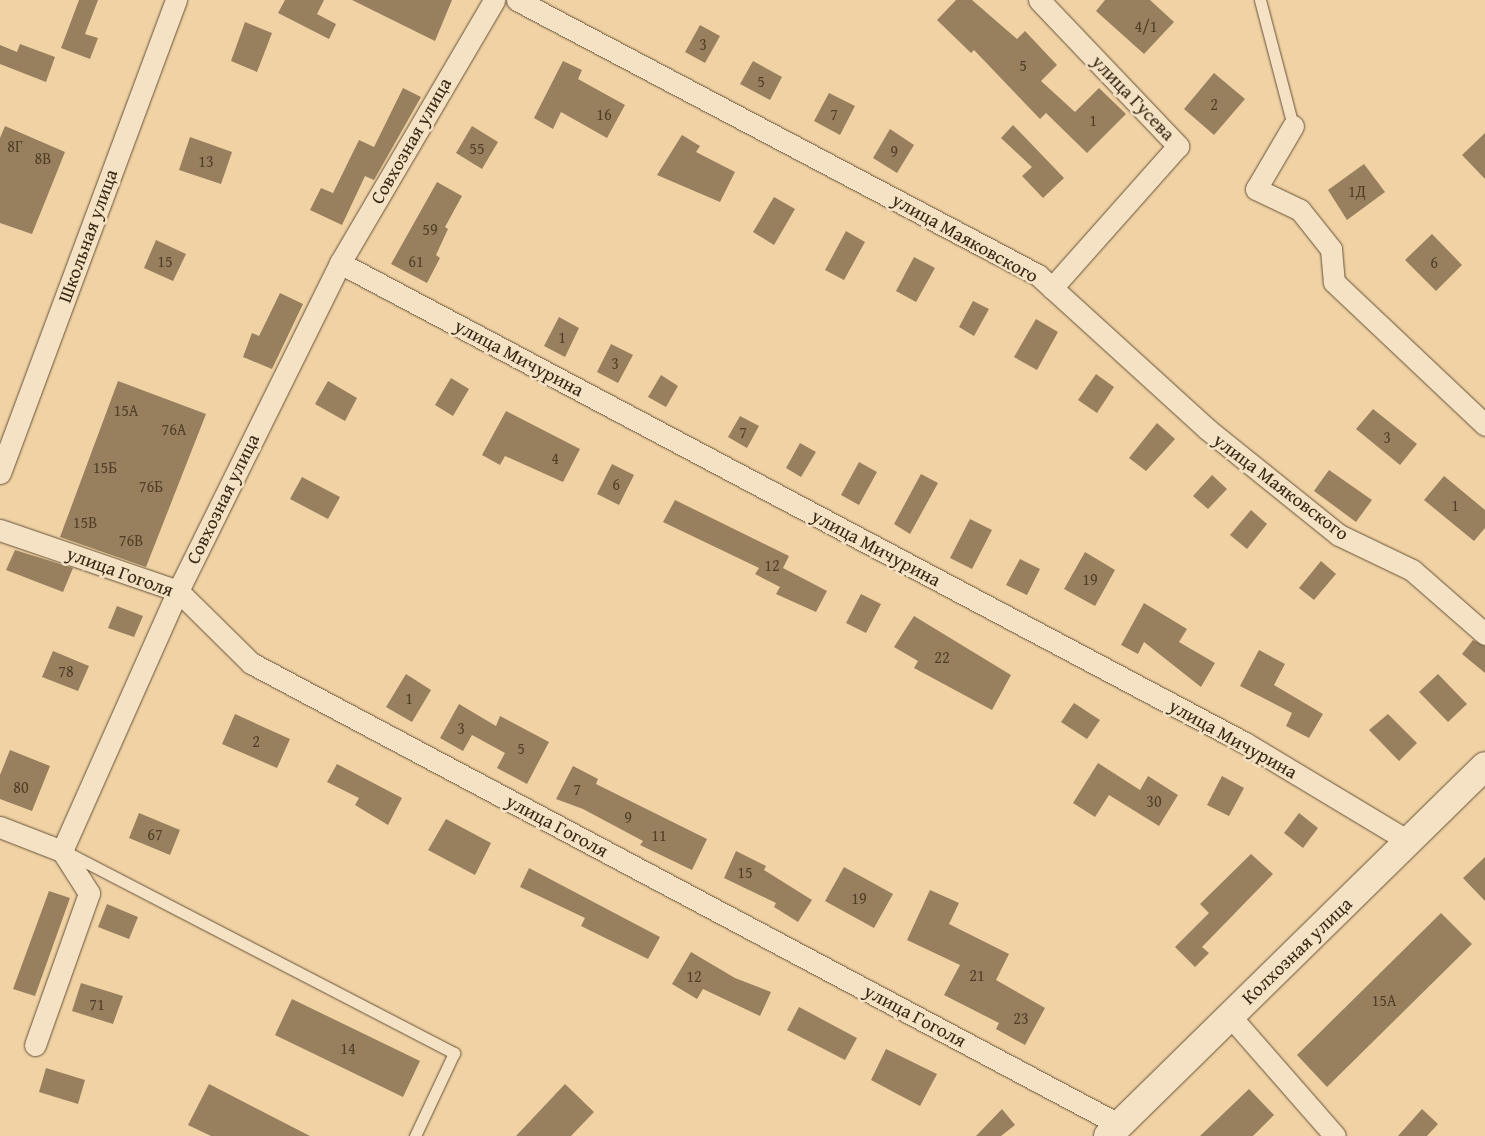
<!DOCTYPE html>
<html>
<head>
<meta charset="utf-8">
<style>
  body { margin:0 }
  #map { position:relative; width:1485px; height:1136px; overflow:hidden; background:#f0d2a4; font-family:"Gentium Book Plus",serif }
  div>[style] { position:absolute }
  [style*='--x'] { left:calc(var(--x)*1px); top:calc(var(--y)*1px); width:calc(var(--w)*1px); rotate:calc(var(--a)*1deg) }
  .building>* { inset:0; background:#98805f }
  .roads { filter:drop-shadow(0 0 1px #665239) drop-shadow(0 0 1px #665239) }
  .lane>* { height:11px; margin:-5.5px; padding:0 5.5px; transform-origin:5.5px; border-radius:5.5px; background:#f5e2c4 }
  .street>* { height:21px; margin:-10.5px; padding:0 10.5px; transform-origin:10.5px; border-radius:10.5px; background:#f5e2c4 }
  .secondary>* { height:28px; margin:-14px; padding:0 14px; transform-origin:14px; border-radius:14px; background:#f5e2c4 }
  span { translate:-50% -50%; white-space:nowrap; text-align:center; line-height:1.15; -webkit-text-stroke:5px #f5e2c4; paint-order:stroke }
  .number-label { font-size:16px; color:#503e28 }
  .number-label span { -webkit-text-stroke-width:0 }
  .street-label { font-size:19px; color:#382815 }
</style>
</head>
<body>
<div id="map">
  <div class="building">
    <div style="clip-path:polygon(79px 0,98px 0,85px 34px,98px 38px,90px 59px,61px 48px)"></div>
    <div style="clip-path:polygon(285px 0,324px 0,317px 14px,336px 24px,329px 39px,278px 13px)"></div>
    <div style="clip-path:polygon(352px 0,452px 0,435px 41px)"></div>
    <div style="clip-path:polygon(956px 0,972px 0,1017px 39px,1025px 31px,1057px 65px,1041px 81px,1075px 112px,1099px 88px,1126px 114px,1087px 153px,1046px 113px,1040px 119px,974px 50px,971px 53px,937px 20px)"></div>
    <div style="clip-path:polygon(1105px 0,1150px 0,1174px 22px,1144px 54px,1096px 11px)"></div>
    <div style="clip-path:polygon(245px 22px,272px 33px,257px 72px,231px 61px)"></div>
    <div style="clip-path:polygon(700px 25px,720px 36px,705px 63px,685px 52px)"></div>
    <div style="clip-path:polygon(20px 44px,55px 57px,46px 82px,0 64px,0 45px,17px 52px)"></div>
    <div style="clip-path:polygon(563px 61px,582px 70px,578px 79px,625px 105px,607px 138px,561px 112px,553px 129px,534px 118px)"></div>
    <div style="clip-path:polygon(753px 61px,782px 77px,770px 100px,740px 84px)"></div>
    <div style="clip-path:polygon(1214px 73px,1245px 99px,1214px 135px,1184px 109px)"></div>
    <div style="clip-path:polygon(403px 88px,421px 97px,374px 180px,365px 176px,342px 225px,310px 210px,321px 188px,333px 193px,359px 140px,374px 147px)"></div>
    <div style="clip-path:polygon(829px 93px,855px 106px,840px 135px,814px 121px)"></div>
    <div style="clip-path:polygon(1013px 125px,1064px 178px,1043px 198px,1022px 176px,1032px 167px,1001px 138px)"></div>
    <div style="clip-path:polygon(5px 126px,65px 152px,32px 234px,0 223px,0 138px)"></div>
    <div style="clip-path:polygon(472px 126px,498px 142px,482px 169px,456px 153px)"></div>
    <div style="clip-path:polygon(890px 129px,914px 145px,897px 173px,873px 158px)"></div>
    <div style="clip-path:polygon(1485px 133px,1485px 179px,1462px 155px)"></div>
    <div style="clip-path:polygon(682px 135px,700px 146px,696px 152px,735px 172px,720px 202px,657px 175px)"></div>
    <div style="clip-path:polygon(190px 137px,232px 152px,221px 184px,179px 170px)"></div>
    <div style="clip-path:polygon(1364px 164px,1385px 192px,1347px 220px,1328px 190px)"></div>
    <div style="clip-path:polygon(437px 182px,462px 196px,445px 227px,448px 229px,436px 255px,440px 258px,427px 283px,391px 264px)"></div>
    <div style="clip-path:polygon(774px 197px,795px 209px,774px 245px,753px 232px)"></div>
    <div style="clip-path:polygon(846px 231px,865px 242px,844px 280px,825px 270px)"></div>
    <div style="clip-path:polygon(1432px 234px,1462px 265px,1436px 291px,1405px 260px)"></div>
    <div style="clip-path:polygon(156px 240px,186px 254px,173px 281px,144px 268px)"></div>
    <div style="clip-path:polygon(914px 257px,935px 268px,916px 302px,896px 291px)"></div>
    <div style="clip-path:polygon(280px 293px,303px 304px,272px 369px,243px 357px,252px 333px,259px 336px)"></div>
    <div style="clip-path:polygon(973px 301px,989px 309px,974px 336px,959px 327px)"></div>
    <div style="clip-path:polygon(559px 317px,579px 328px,565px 357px,544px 346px)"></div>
    <div style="clip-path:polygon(1036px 319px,1058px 332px,1037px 370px,1014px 357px)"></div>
    <div style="clip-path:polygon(611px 344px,633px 355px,618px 383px,597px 372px)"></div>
    <div style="clip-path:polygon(1096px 374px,1114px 387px,1097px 413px,1078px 400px)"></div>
    <div style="clip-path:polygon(661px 375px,678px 386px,666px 407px,648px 397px)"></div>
    <div style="clip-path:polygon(451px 378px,469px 389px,453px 416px,435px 405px)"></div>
    <div style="clip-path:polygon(118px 381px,206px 414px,146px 567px,60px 537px)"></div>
    <div style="clip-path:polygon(328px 381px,357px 398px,345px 421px,315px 404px)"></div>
    <div style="clip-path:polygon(1373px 409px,1417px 444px,1400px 465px,1356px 429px)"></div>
    <div style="clip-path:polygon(506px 411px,580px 449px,563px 482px,505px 456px,500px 465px,482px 455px)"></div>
    <div style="clip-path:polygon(740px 416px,759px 426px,747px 448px,728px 437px)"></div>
    <div style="clip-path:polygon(1157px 423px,1175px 439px,1146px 471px,1129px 458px)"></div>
    <div style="clip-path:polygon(800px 443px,816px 452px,801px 477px,786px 468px)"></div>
    <div style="clip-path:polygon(859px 462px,877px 472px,859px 505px,841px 495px)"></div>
    <div style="clip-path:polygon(612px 464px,634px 475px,619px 505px,597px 494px)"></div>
    <div style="clip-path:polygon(1329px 470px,1372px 500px,1356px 522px,1314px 491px)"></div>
    <div style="clip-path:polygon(921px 474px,938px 483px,910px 534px,894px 524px)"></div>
    <div style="clip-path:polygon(1212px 475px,1227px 489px,1208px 509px,1193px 496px)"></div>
    <div style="clip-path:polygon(1444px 476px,1485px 510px,1485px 528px,1474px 541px,1424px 500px)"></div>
    <div style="clip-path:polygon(302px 477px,340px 497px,328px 519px,290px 499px)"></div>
    <div style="clip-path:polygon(675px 500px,789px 556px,783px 568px,827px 591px,816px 612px,776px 594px,780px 587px,755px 574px,759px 568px,663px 522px)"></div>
    <div style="clip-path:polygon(1251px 510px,1267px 524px,1247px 549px,1230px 535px)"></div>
    <div style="clip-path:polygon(970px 519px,992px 530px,972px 569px,950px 558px)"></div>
    <div style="clip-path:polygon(15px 550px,73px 568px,63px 592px,6px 570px)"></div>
    <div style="clip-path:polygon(1085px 552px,1115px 570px,1095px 606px,1064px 589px)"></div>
    <div style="clip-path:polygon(1020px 559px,1040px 569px,1027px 595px,1006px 585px)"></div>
    <div style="clip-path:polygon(1321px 561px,1336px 574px,1314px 600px,1299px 588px)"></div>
    <div style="clip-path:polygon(861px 594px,881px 604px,866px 633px,846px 623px)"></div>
    <div style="clip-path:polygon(1144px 603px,1187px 629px,1179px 642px,1215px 663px,1201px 687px,1144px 642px,1138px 654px,1121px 645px)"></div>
    <div style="clip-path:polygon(117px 606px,143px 616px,134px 637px,108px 628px)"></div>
    <div style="clip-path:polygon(914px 616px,1011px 675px,992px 710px,914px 668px,918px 661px,894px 647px)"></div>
    <div style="clip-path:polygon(1473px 640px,1485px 646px,1485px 673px,1462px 654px)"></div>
    <div style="clip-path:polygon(1259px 650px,1285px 664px,1274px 685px,1323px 714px,1309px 738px,1286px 726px,1292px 713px,1240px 686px)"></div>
    <div style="clip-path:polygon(53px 651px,89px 666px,78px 691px,42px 677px)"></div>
    <div style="clip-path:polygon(406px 674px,431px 690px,412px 722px,386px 707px)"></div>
    <div style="clip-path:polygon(1438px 674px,1467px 704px,1448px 722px,1419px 692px)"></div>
    <div style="clip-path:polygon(1074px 703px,1100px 720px,1087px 739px,1061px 722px)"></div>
    <div style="clip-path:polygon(459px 704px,496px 726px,500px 716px,549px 742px,527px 784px,497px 768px,505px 753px,472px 735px,463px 751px,440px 738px)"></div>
    <div style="clip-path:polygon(235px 714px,290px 739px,277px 768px,222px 744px)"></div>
    <div style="clip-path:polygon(1388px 714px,1417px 743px,1399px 761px,1369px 730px)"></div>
    <div style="clip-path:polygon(10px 750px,50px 766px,32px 811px,0 799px,0 775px)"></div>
    <div style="clip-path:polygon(1098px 763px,1140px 790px,1148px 776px,1178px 795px,1159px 826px,1109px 795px,1095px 817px,1073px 803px)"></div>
    <div style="clip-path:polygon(337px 764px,402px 798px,388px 825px,355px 805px,359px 798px,327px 782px)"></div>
    <div style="clip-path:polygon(573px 766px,598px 779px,596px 784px,707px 839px,692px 870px,640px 845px,643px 841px,583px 809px,556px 799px)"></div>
    <div style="clip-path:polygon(1222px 776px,1244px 788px,1229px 816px,1207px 805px)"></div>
    <div style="clip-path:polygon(139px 813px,180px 830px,170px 855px,129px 838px)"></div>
    <div style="clip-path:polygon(1299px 813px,1318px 828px,1303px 848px,1284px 833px)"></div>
    <div style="clip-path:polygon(446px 819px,491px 843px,475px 875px,428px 850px)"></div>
    <div style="clip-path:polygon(736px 851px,766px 866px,764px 870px,812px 900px,798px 922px,774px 907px,776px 903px,724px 878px)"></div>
    <div style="clip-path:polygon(1251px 854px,1273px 874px,1202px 947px,1209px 953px,1195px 967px,1175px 947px,1209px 913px,1200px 904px)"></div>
    <div style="clip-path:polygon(1485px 857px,1485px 901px,1463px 878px)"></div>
    <div style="clip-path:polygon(844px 867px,893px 894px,874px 928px,825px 901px)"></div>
    <div style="clip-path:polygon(529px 868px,660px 937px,648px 959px,581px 926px,585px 918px,520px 887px)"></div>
    <div style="clip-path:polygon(930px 890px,959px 903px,949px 924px,1009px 954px,996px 980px,1045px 1008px,1025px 1045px,996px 1029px,999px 1023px,944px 995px,960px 965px,907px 940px)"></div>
    <div style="clip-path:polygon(49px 891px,70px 898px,35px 996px,13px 989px)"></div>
    <div style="clip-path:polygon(107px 904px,138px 917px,129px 939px,98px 927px)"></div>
    <div style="clip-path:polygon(1441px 913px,1472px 944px,1327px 1087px,1297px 1055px)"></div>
    <div style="clip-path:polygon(691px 952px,735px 978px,771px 992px,760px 1016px,703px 989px,697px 999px,672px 984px)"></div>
    <div style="clip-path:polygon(81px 983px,123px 996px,113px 1024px,72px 1011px)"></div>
    <div style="clip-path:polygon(292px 999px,420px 1061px,403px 1097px,275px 1035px)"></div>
    <div style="clip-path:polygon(799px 1007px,857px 1038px,845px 1060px,787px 1030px)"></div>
    <div style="clip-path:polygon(886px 1049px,937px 1074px,920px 1106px,871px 1080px)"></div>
    <div style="clip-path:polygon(46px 1068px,85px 1080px,78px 1104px,39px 1092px)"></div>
    <div style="clip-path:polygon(209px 1084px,310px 1136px,211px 1136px,188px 1125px)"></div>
    <div style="clip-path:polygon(565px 1084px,594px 1112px,571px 1136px,516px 1136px)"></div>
    <div style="clip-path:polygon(1249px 1089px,1274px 1115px,1253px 1136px,1200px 1136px)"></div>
    <div style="clip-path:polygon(1002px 1109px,1015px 1125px,1001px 1136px,976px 1136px)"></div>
    <div style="clip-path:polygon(1422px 1109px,1438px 1124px,1427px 1136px,1398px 1136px)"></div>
  </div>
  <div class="roads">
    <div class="lane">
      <div style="--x:1260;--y:0;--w:130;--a:75.3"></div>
      <div style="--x:68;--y:853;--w:435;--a:27.4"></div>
      <div style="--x:454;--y:1053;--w:92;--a:115.2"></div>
    </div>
    <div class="street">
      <div style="--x:517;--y:0;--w:589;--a:27.83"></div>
      <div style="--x:1038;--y:275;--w:229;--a:42.3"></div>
      <div style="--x:1207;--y:429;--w:169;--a:38.8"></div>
      <div style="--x:1339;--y:535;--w:81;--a:25.6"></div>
      <div style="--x:1412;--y:570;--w:97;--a:41.2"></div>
      <div style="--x:1039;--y:0;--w:202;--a:46.4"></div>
      <div style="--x:1178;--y:146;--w:190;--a:131.6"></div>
      <div style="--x:1293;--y:126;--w:73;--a:120.4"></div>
      <div style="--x:1256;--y:189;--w:49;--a:25.5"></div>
      <div style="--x:1300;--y:210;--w:50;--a:51.5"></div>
      <div style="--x:1331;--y:249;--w:33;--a:85"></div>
      <div style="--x:1334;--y:282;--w:208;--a:43.4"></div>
      <div style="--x:340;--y:263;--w:1024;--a:27.94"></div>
      <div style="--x:1245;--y:743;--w:190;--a:31"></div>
      <div style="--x:0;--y:473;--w:505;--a:-69.59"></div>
      <div style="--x:0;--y:530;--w:188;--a:18.9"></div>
      <div style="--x:178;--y:591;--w:103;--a:44.6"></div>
      <div style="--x:251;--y:663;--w:984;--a:28"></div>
      <div style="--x:0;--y:827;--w:66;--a:21.2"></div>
      <div style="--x:1230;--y:1016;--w:159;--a:48.8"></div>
      <div style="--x:35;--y:1045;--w:161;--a:-70.4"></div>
      <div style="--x:89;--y:893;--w:50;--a:-122.7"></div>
      <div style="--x:62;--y:851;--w:285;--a:-66"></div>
      <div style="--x:178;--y:591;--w:366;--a:-63.7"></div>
      <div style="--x:340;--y:263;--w:305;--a:-59.6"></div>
    </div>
    <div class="secondary">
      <div style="--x:1108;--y:1136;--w:528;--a:-44.46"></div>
    </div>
  </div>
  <div class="number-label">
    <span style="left:1146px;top:26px">4/1</span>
    <span style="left:703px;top:44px">3</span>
    <span style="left:1023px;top:65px">5</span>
    <span style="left:761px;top:81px">5</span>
    <span style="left:1214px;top:104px">2</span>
    <span style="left:604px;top:114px">16</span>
    <span style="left:834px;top:114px">7</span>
    <span style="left:1093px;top:120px">1</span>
    <span style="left:15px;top:146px">8Г</span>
    <span style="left:477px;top:148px">55</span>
    <span style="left:894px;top:151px">9</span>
    <span style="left:43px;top:158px">8В</span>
    <span style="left:206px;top:161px">13</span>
    <span style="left:1357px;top:191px">1Д</span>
    <span style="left:430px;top:229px">59</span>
    <span style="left:165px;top:261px">15</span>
    <span style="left:416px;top:261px">61</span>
    <span style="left:1434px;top:262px">6</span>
    <span style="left:562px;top:337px">1</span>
    <span style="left:615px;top:363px">3</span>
    <span style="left:126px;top:410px">15А</span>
    <span style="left:174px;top:429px">76А</span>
    <span style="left:743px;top:432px">7</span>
    <span style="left:1387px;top:437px">3</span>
    <span style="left:555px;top:458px">4</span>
    <span style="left:105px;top:467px">15Б</span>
    <span style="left:616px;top:484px">6</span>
    <span style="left:151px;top:486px">76Б</span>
    <span style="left:1455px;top:505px">1</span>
    <span style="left:85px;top:522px">15В</span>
    <span style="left:131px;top:540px">76В</span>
    <span style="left:772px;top:565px">12</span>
    <span style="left:1090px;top:579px">19</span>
    <span style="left:942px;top:657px">22</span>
    <span style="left:66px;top:671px">78</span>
    <span style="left:409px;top:698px">1</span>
    <span style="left:461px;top:728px">3</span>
    <span style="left:256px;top:741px">2</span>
    <span style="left:521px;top:748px">5</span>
    <span style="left:21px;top:787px">80</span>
    <span style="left:577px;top:789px">7</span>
    <span style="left:1154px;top:801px">30</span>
    <span style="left:628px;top:817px">9</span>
    <span style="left:155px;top:834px">67</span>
    <span style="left:659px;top:835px">11</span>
    <span style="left:745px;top:872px">15</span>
    <span style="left:859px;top:898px">19</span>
    <span style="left:977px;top:975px">21</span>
    <span style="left:694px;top:976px">12</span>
    <span style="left:1384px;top:1000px">15А</span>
    <span style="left:97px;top:1004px">71</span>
    <span style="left:1021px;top:1018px">23</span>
    <span style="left:348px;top:1048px">14</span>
  </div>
  <div class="street-label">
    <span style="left:1133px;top:98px;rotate:46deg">улица Гусева</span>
    <span style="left:411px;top:141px;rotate:-60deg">Совхозная улица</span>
    <span style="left:88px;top:236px;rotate:-70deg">Школьная улица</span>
    <span style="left:965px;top:238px;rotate:29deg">улица Маяковского</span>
    <span style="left:519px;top:358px;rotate:28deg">улица Мичурина</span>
    <span style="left:1281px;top:487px;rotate:37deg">улица Маяковского</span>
    <span style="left:223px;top:499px;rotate:-64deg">Совхозная улица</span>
    <span style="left:876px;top:548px;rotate:28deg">улица Мичурина</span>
    <span style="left:120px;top:572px;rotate:20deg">улица Гоголя</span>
    <span style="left:1233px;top:739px;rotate:29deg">улица Мичурина</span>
    <span style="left:557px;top:826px;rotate:28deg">улица Гоголя</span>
    <span style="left:1297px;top:951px;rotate:-44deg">Колхозная улица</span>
    <span style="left:915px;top:1016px;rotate:28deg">улица Гоголя</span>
  </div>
</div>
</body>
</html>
